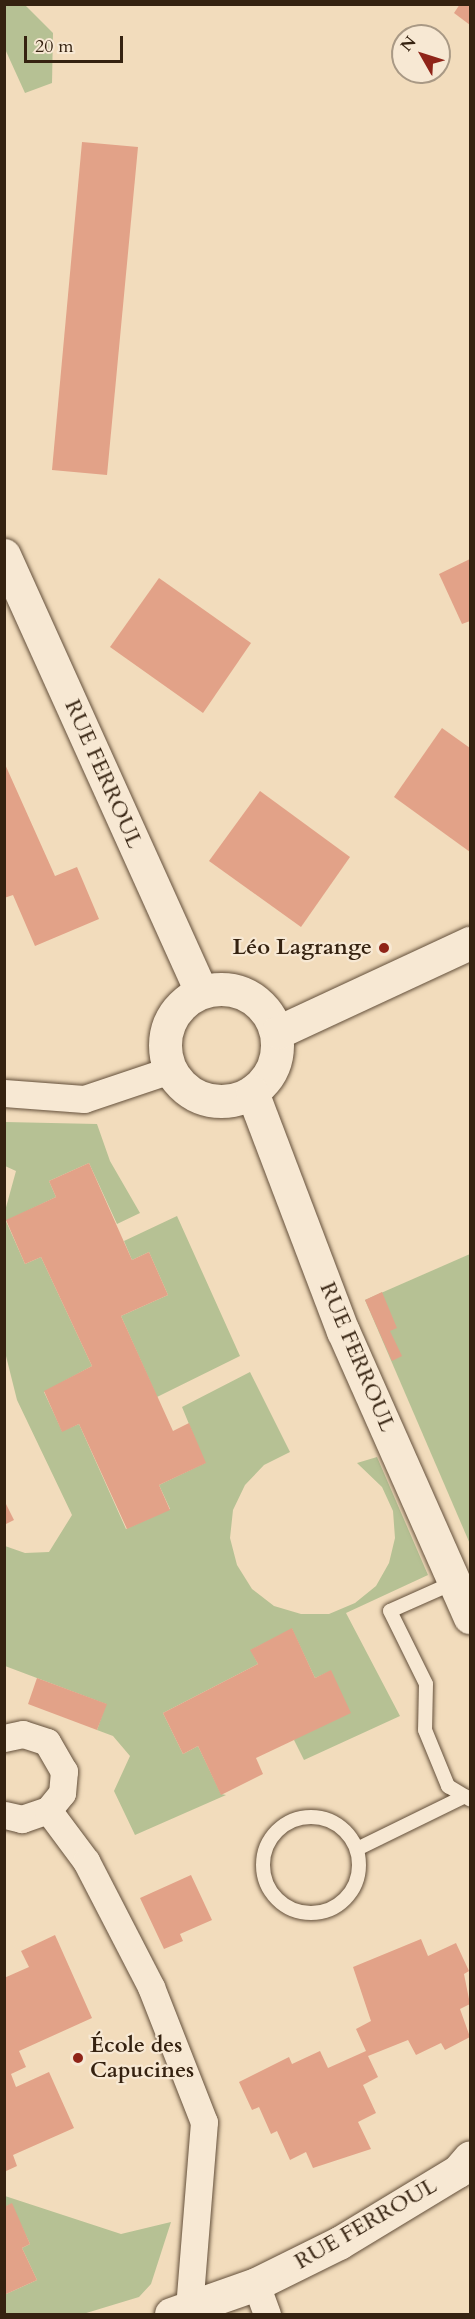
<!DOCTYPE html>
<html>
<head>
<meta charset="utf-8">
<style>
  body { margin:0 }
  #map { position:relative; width:475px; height:2319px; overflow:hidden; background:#f2dcbc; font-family:Cardo,serif }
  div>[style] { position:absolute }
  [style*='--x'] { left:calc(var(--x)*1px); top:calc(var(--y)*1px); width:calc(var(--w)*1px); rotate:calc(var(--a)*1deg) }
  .green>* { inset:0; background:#b6c194 }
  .building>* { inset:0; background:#e2a288 }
  .roads { filter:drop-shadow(0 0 2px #64503b) drop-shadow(0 0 2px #64503b) }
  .service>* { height:14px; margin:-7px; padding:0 7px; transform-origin:7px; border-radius:7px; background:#f7e8d3 }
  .service>.ring { margin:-7px; padding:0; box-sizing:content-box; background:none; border:14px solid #f7e8d3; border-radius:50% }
  .minor>* { height:27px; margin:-13.5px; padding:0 13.5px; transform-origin:13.5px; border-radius:13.5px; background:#f7e8d3 }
  .tertiary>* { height:33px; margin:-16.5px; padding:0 16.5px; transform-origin:16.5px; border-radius:16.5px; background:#f7e8d3 }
  .tertiary>.ring { margin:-16.5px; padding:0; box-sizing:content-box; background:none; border:33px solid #f7e8d3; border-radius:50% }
  .dots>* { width:16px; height:16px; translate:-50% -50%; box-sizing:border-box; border:3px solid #f7e8d3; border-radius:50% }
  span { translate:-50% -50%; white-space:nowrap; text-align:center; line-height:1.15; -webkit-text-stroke:4.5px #f7e8d3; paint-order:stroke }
  .street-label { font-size:22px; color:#352210 }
  .poi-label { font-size:22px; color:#352210; font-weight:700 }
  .right { translate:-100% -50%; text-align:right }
  .left { translate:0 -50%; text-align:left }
  .frame { position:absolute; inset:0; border:6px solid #352210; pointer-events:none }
  .north { position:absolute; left:391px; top:24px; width:60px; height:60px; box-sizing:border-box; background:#f7e8d3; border:2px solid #a99985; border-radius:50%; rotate:309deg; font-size:16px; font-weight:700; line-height:24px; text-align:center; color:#352210 }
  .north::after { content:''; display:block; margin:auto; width:21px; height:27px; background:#8f2418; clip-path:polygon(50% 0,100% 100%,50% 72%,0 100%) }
  .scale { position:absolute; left:24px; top:36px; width:99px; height:27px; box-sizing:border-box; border:3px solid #352210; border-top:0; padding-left:8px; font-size:18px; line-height:21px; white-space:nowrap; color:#352210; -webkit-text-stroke:4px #f7e8d3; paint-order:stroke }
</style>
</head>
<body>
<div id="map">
  <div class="green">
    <div style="clip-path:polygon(4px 5px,25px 5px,53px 33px,52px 83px,25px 93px,5px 49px)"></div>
    <div style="clip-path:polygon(5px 1122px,97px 1124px,110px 1161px,140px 1213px,117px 1224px,89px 1163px,49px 1181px,56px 1197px,6px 1221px,25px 1264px,41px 1257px,92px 1366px,44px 1392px,62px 1431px,79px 1424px,126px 1529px,170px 1509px,159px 1485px,205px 1463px,182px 1407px,250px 1372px,290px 1452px,264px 1465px,245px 1485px,233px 1510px,230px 1538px,237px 1565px,252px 1589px,274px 1606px,301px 1614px,329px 1614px,355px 1603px,376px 1586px,389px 1563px,395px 1538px,393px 1511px,382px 1487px,357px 1463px,377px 1457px,428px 1575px,346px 1613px,400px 1716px,304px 1760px,294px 1740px,331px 1671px,315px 1678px,292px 1629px,251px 1650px,258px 1664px,163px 1713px,183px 1754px,198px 1746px,221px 1794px,226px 1795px,135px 1835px,114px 1791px,130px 1756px,113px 1736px,97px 1730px,106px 1704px,5px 1666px,5px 1546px,25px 1553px,49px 1552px,72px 1515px,17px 1400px,5px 1352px,5px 1211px,16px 1171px,5px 1166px)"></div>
    <div style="clip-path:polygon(177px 1216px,240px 1356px,157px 1397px,121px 1316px,168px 1295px,149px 1252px,132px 1260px,124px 1241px)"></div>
    <div style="clip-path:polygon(470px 1254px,470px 1544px,365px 1300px)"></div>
    <div style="clip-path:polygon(5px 2196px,121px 2234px,171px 2222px,151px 2284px,139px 2297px,83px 2314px,5px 2314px,4px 2295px,37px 2280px,22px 2248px,30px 2244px,11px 2204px,5px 2207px)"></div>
  </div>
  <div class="building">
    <div style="clip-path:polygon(460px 4px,470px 4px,470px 25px,454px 13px)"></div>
    <div style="clip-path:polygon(82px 142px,138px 147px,107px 475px,52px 470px)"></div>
    <div style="clip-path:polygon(470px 559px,470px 621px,462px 624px,439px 574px)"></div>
    <div style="clip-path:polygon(159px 578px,251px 643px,203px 713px,110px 647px)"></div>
    <div style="clip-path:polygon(442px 728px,470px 748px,470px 852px,394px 797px)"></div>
    <div style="clip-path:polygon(4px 762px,55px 876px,77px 867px,99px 919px,35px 946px,13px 895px,4px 898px)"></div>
    <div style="clip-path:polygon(260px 791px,350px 857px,301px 927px,209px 861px)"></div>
    <div style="clip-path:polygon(89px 1163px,132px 1260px,149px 1252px,168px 1295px,121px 1316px,173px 1431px,189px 1423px,206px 1463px,159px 1485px,170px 1510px,127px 1529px,79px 1424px,62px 1432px,44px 1391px,92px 1366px,41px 1257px,25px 1264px,6px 1220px,56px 1197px,49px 1181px)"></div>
    <div style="clip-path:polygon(382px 1292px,397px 1328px,390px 1331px,402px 1356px,392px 1361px,365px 1300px)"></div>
    <div style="clip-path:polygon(4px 1500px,14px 1520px,4px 1525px)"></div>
    <div style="clip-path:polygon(292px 1628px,315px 1678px,331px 1670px,351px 1713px,256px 1758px,263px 1774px,221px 1795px,198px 1746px,183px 1754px,163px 1713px,258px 1664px,250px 1650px)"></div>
    <div style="clip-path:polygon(37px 1678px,107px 1704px,97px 1730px,28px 1704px)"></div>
    <div style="clip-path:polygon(191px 1875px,212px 1920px,180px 1934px,183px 1941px,164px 1949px,140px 1898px)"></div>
    <div style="clip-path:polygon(55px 1935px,92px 2018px,19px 2051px,26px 2067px,11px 2074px,16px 2087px,49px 2072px,74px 2128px,13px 2155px,17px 2166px,4px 2172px,4px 1978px,29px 1967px,21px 1951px)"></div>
    <div style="clip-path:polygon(421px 1939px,428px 1956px,456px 1943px,469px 1971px,464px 1974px,470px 2004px,460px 2009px,470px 2037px,445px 2050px,441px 2043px,416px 2055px,408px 2040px,368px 2056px,378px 2077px,363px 2085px,376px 2113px,358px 2122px,371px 2149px,313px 2168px,306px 2152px,290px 2160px,277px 2131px,271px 2134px,259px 2107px,252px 2110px,239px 2082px,289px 2057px,292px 2064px,320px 2051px,328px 2068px,366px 2051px,356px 2029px,371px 2021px,353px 1967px)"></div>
    <div style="clip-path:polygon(12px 2203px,30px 2244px,22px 2248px,37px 2280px,4px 2295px,4px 2207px)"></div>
  </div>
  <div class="roads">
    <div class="service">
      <div style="--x:455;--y:1582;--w:71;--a:156"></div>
      <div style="--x:390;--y:1611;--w:81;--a:63.7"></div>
      <div style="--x:426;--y:1684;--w:46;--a:91.2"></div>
      <div style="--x:425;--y:1730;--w:61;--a:67.7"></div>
      <div style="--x:448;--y:1786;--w:26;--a:31"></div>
      <div class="ring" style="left:263px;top:1817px;width:82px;height:82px"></div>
      <div style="--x:357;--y:1849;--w:120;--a:-26.1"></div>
    </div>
    <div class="minor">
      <div style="--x:4;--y:1093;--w:80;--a:4.3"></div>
      <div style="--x:84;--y:1099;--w:91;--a:-18.6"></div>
      <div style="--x:4;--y:1738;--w:19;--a:-12"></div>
      <div style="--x:23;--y:1734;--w:25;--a:18"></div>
      <div style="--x:47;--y:1742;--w:34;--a:60"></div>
      <div style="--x:64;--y:1771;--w:22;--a:95"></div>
      <div style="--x:62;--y:1793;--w:22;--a:129"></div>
      <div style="--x:48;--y:1810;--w:28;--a:161"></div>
      <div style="--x:22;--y:1819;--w:18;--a:-167"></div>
      <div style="--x:48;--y:1810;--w:64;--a:53.3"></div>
      <div style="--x:86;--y:1861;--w:142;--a:62.7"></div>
      <div style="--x:151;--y:1987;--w:145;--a:68.6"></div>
      <div style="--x:204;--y:2122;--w:187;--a:94.6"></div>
      <div style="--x:256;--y:2284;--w:32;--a:70"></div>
    </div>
    <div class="tertiary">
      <div style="--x:4;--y:555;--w:479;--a:65.7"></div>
      <div class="ring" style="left:165px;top:989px;width:79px;height:79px"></div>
      <div style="--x:278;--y:1032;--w:212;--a:-24.9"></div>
      <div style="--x:252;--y:1092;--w:256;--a:69.2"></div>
      <div style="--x:343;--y:1331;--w:313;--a:66.1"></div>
      <div style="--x:171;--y:2314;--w:90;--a:-19.4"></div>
      <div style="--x:256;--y:2284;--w:93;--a:-26.3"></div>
      <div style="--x:339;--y:2243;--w:139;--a:-31.2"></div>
      <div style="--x:458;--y:2171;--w:18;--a:-49"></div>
    </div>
  </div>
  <div class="dots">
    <div style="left:384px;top:948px;background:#8f2418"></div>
    <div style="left:78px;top:2058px;background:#8f2418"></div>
  </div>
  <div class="street-label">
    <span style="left:103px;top:774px;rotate:66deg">RUE FERROUL</span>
    <span style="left:357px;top:1357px;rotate:67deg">RUE FERROUL</span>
    <span style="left:366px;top:2224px;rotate:-30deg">RUE FERROUL</span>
  </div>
  <div class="poi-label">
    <span class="right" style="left:372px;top:948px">Léo Lagrange</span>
    <span class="left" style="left:90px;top:2058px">École des<br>Capucines</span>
  </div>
  <div class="frame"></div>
  <div class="north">N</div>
  <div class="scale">20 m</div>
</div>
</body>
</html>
